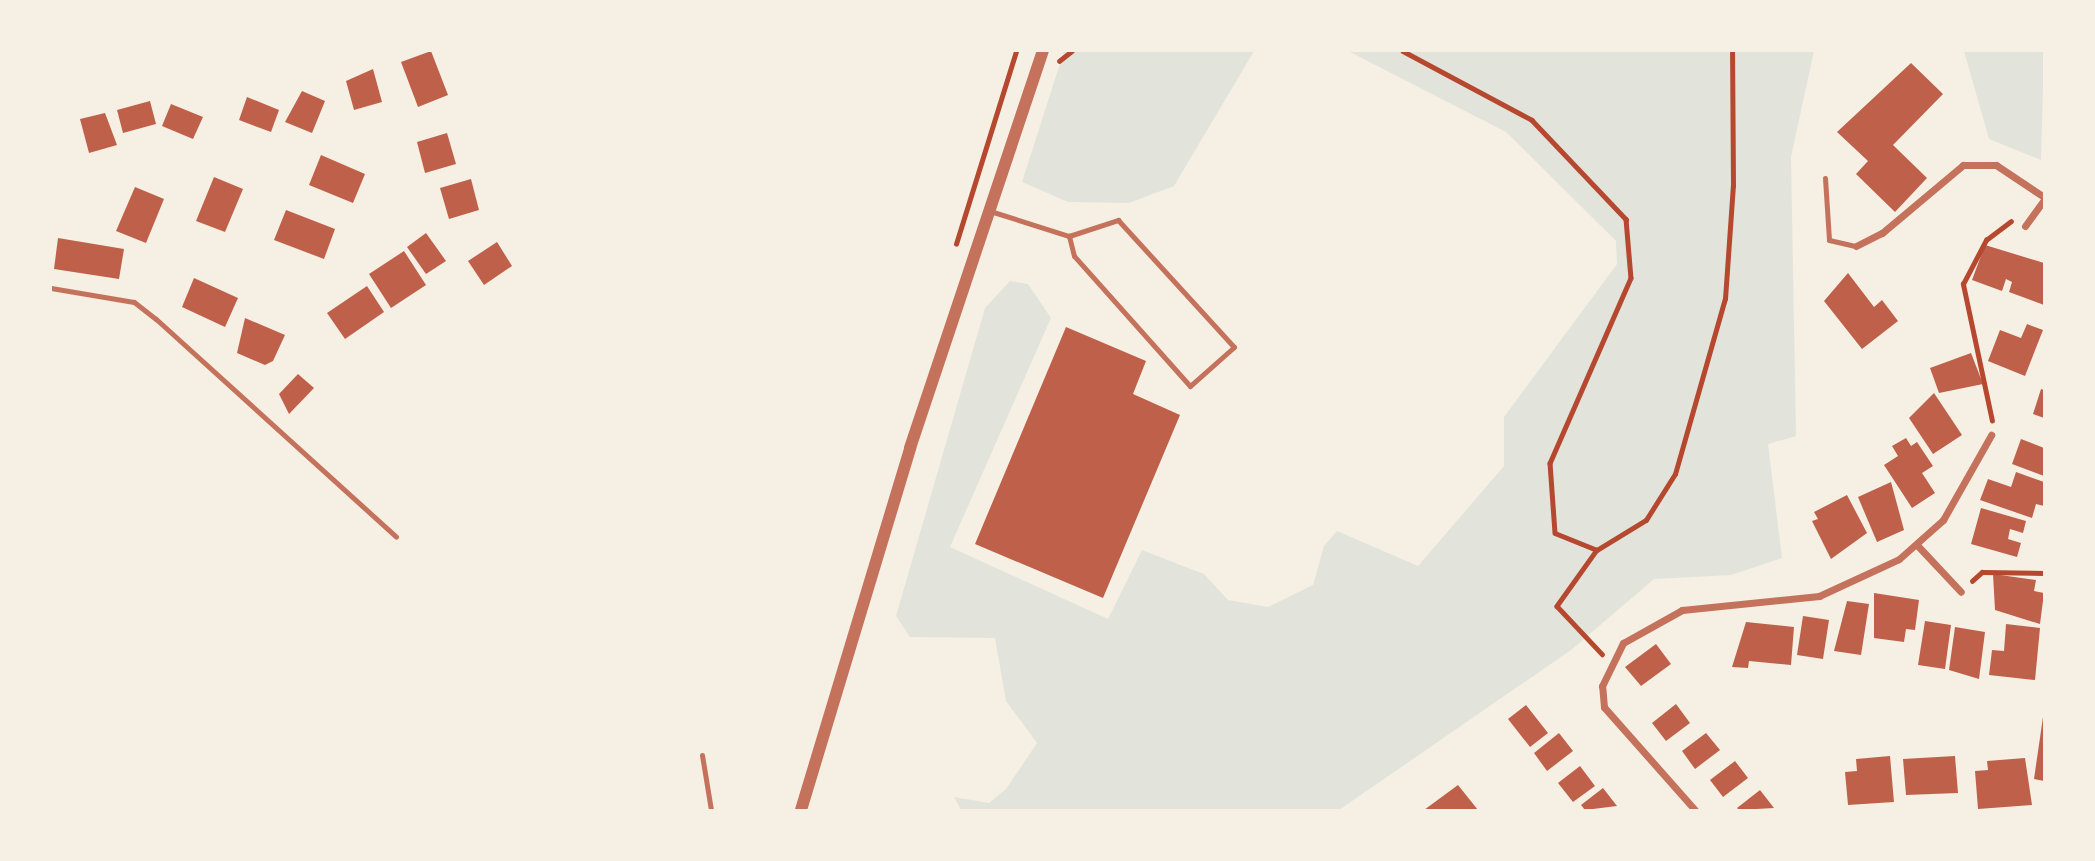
<!DOCTYPE html>
<html>
<head>
<meta charset="utf-8">
<style>
  body { margin:0 }
  #map { position:relative; width:2095px; height:861px; overflow:hidden; background:#f6efe4; font-family:Overpass,sans-serif }
  div>[style] { position:absolute }
  [style*='--x'] { left:calc(var(--x)*1px); top:calc(var(--y)*1px); width:calc(var(--w)*1px); rotate:calc(var(--a)*1deg) }
  .green>* { inset:0; background:#e2e4dc }
  .building>* { inset:0; background:#bf614a }
  .path>* { height:4.5px; margin:-2.25px; padding:0 2.25px; transform-origin:2.25px; border-radius:2.25px; background:#b5482f }
  .service>* { height:5px; margin:-2.5px; padding:0 2.5px; transform-origin:2.5px; border-radius:2.5px; background:#c5725c }
  .minor>* { height:7px; margin:-3.5px; padding:0 3.5px; transform-origin:3.5px; border-radius:3.5px; background:#c5725c }
  .tertiary>* { height:12px; margin:-6px; padding:0 6px; transform-origin:6px; border-radius:6px; background:#c5725c }
  span { translate:-50% -50%; white-space:nowrap; text-align:center; line-height:1.15; -webkit-text-stroke:7px #f6efe4; paint-order:stroke }
  .frame { position:absolute; inset:0; border:52px solid #f6efe4; pointer-events:none }
</style>
</head>
<body>
<div id="map">
  <div class="green">
    <div style="clip-path:polygon(1064px 51px,1254px 51px,1174px 186px,1129px 203px,1068px 202px,1022px 182px)"></div>
    <div style="clip-path:polygon(1348px 51px,1814px 51px,1791px 157px,1796px 436px,1768px 444px,1782px 558px,1731px 575px,1654px 579px,1571px 650px,1339px 810px,961px 810px,954px 797px,989px 803px,1006px 789px,1037px 743px,1006px 701px,995px 638px,910px 637px,896px 616px,985px 308px,1010px 281px,1028px 284px,1051px 318px,950px 547px,1108px 619px,1142px 550px,1204px 574px,1228px 600px,1268px 607px,1313px 585px,1324px 546px,1337px 531px,1418px 566px,1504px 466px,1504px 417px,1617px 264px,1616px 241px,1506px 132px)"></div>
    <div style="clip-path:polygon(1964px 51px,2044px 51px,2041px 160px,1989px 139px)"></div>
  </div>
  <div class="building">
    <div style="clip-path:polygon(431px 51px,448px 95px,418px 107px,401px 62px)"></div>
    <div style="clip-path:polygon(1911px 63px,1943px 94px,1893px 145px,1927px 178px,1895px 212px,1856px 174px,1868px 161px,1837px 132px)"></div>
    <div style="clip-path:polygon(373px 69px,382px 102px,354px 110px,346px 81px)"></div>
    <div style="clip-path:polygon(302px 91px,325px 101px,312px 133px,285px 122px)"></div>
    <div style="clip-path:polygon(247px 97px,279px 110px,271px 132px,239px 120px)"></div>
    <div style="clip-path:polygon(150px 101px,156px 124px,123px 133px,117px 110px)"></div>
    <div style="clip-path:polygon(171px 104px,203px 117px,193px 139px,162px 126px)"></div>
    <div style="clip-path:polygon(105px 113px,117px 145px,89px 153px,80px 119px)"></div>
    <div style="clip-path:polygon(447px 133px,456px 164px,425px 173px,417px 142px)"></div>
    <div style="clip-path:polygon(321px 155px,365px 174px,353px 203px,309px 185px)"></div>
    <div style="clip-path:polygon(214px 177px,243px 189px,225px 232px,196px 221px)"></div>
    <div style="clip-path:polygon(471px 179px,479px 210px,449px 219px,440px 188px)"></div>
    <div style="clip-path:polygon(135px 187px,164px 199px,146px 243px,116px 231px)"></div>
    <div style="clip-path:polygon(286px 210px,335px 229px,324px 259px,274px 240px)"></div>
    <div style="clip-path:polygon(426px 233px,446px 261px,426px 274px,407px 247px)"></div>
    <div style="clip-path:polygon(58px 238px,124px 249px,119px 279px,54px 269px)"></div>
    <div style="clip-path:polygon(497px 242px,512px 266px,484px 285px,468px 261px)"></div>
    <div style="clip-path:polygon(1985px 245px,2044px 263px,2044px 305px,2009px 292px,2012px 282px,2006px 279px,2002px 291px,1972px 280px)"></div>
    <div style="clip-path:polygon(404px 251px,426px 285px,391px 308px,369px 274px)"></div>
    <div style="clip-path:polygon(1848px 273px,1874px 307px,1882px 300px,1898px 321px,1862px 349px,1824px 301px)"></div>
    <div style="clip-path:polygon(194px 278px,238px 298px,225px 327px,182px 307px)"></div>
    <div style="clip-path:polygon(367px 286px,384px 312px,345px 339px,327px 313px)"></div>
    <div style="clip-path:polygon(245px 318px,285px 335px,273px 361px,265px 365px,237px 353px)"></div>
    <div style="clip-path:polygon(2027px 324px,2043px 330px,2025px 376px,1988px 361px,2000px 330px,2021px 338px)"></div>
    <div style="clip-path:polygon(1066px 327px,1146px 361px,1133px 394px,1180px 415px,1103px 598px,975px 544px)"></div>
    <div style="clip-path:polygon(1971px 353px,1983px 384px,1939px 393px,1930px 368px)"></div>
    <div style="clip-path:polygon(298px 374px,314px 388px,289px 414px,279px 394px)"></div>
    <div style="clip-path:polygon(2041px 389px,2044px 390px,2044px 418px,2033px 414px)"></div>
    <div style="clip-path:polygon(1934px 393px,1962px 435px,1933px 454px,1909px 418px)"></div>
    <div style="clip-path:polygon(1906px 438px,1911px 446px,1917px 442px,1933px 466px,1922px 473px,1935px 493px,1912px 508px,1884px 465px,1898px 456px,1892px 446px)"></div>
    <div style="clip-path:polygon(2021px 439px,2044px 448px,2044px 476px,2012px 464px)"></div>
    <div style="clip-path:polygon(2016px 472px,2044px 482px,2044px 506px,2036px 504px,2032px 518px,1980px 500px,1988px 479px,2011px 487px)"></div>
    <div style="clip-path:polygon(1891px 482px,1904px 530px,1877px 542px,1858px 497px)"></div>
    <div style="clip-path:polygon(1847px 495px,1867px 533px,1831px 559px,1812px 521px,1818px 519px,1814px 512px)"></div>
    <div style="clip-path:polygon(1981px 508px,2026px 521px,2023px 533px,2010px 529px,2008px 539px,2021px 543px,2017px 557px,1971px 544px)"></div>
    <div style="clip-path:polygon(1993px 574px,2036px 580px,2034px 591px,2044px 593px,2040px 624px,1995px 610px)"></div>
    <div style="clip-path:polygon(1874px 593px,1919px 600px,1915px 630px,1906px 629px,1904px 642px,1874px 638px)"></div>
    <div style="clip-path:polygon(1847px 601px,1869px 604px,1861px 655px,1834px 651px)"></div>
    <div style="clip-path:polygon(1803px 616px,1829px 620px,1823px 659px,1797px 655px)"></div>
    <div style="clip-path:polygon(1925px 621px,1951px 625px,1945px 669px,1918px 665px)"></div>
    <div style="clip-path:polygon(1746px 622px,1794px 627px,1791px 665px,1749px 661px,1748px 668px,1732px 667px)"></div>
    <div style="clip-path:polygon(2006px 624px,2040px 628px,2035px 680px,1989px 675px,1992px 650px,2004px 651px)"></div>
    <div style="clip-path:polygon(1955px 627px,1985px 632px,1979px 679px,1949px 670px)"></div>
    <div style="clip-path:polygon(1656px 644px,1671px 664px,1641px 686px,1625px 667px)"></div>
    <div style="clip-path:polygon(1676px 704px,1690px 723px,1666px 741px,1652px 723px)"></div>
    <div style="clip-path:polygon(1526px 705px,1548px 733px,1530px 747px,1508px 719px)"></div>
    <div style="clip-path:polygon(2043px 717px,2044px 717px,2044px 781px,2034px 779px)"></div>
    <div style="clip-path:polygon(1559px 733px,1573px 751px,1547px 771px,1534px 753px)"></div>
    <div style="clip-path:polygon(1706px 733px,1720px 750px,1695px 769px,1682px 751px)"></div>
    <div style="clip-path:polygon(1890px 756px,1894px 802px,1848px 805px,1845px 772px,1857px 771px,1856px 759px)"></div>
    <div style="clip-path:polygon(1955px 756px,1958px 793px,1906px 795px,1903px 759px)"></div>
    <div style="clip-path:polygon(2025px 758px,2032px 805px,1978px 809px,1975px 771px,1988px 770px,1987px 761px)"></div>
    <div style="clip-path:polygon(1735px 761px,1748px 778px,1723px 797px,1710px 780px)"></div>
    <div style="clip-path:polygon(1580px 766px,1595px 786px,1573px 802px,1558px 783px)"></div>
    <div style="clip-path:polygon(1458px 785px,1478px 810px,1424px 810px)"></div>
    <div style="clip-path:polygon(1603px 788px,1617px 806px,1585px 810px,1581px 805px)"></div>
    <div style="clip-path:polygon(1760px 790px,1774px 808px,1739px 810px,1737px 808px)"></div>
  </div>
  <div class="path">
    <div style="--x:1403;--y:51;--w:146;--a:28.1"></div>
    <div style="--x:1532;--y:120;--w:137;--a:46.5"></div>
    <div style="--x:1626;--y:219;--w:59;--a:85.2"></div>
    <div style="--x:1631;--y:278;--w:202;--a:113.6"></div>
    <div style="--x:1550;--y:463;--w:70;--a:85.9"></div>
    <div style="--x:1555;--y:533;--w:45;--a:22"></div>
    <div style="--x:1597;--y:550;--w:57;--a:-31.5"></div>
    <div style="--x:1646;--y:520;--w:54;--a:-57.8"></div>
    <div style="--x:1675;--y:474;--w:182;--a:-74.1"></div>
    <div style="--x:1725;--y:299;--w:113;--a:-86"></div>
    <div style="--x:1733;--y:186;--w:135;--a:-90.4"></div>
    <div style="--x:1059;--y:61;--w:16;--a:-38"></div>
    <div style="--x:956;--y:244;--w:202;--a:-72.7"></div>
    <div style="--x:1992;--y:421;--w:140;--a:-102"></div>
    <div style="--x:1963;--y:284;--w:50;--a:-62.4"></div>
    <div style="--x:1986;--y:240;--w:31;--a:-37"></div>
    <div style="--x:1597;--y:550;--w:69;--a:125.5"></div>
    <div style="--x:1557;--y:606;--w:66;--a:46.8"></div>
    <div style="--x:1972;--y:581;--w:13;--a:-42"></div>
    <div style="--x:1982;--y:572;--w:62;--a:0.9"></div>
  </div>
  <div class="service">
    <div style="--x:1825;--y:178;--w:62;--a:86.3"></div>
    <div style="--x:1829;--y:240;--w:28;--a:13"></div>
    <div style="--x:990;--y:211;--w:83;--a:17.6"></div>
    <div style="--x:1069;--y:236;--w:52;--a:-18.1"></div>
    <div style="--x:1118;--y:220;--w:172;--a:47.6"></div>
    <div style="--x:1234;--y:347;--w:59;--a:138.4"></div>
    <div style="--x:1190;--y:386;--w:174;--a:-131.7"></div>
    <div style="--x:1074;--y:256;--w:21;--a:-104"></div>
    <div style="--x:51;--y:288;--w:84;--a:9.6"></div>
    <div style="--x:134;--y:302;--w:28;--a:38"></div>
    <div style="--x:156;--y:319;--w:324;--a:42.2"></div>
    <div style="--x:702;--y:755;--w:56;--a:80.7"></div>
  </div>
  <div class="minor">
    <div style="--x:2025;--y:226;--w:32;--a:-54"></div>
    <div style="--x:1856;--y:246;--w:29;--a:-27"></div>
    <div style="--x:1882;--y:233;--w:106;--a:-40"></div>
    <div style="--x:1963;--y:165;--w:33;--a:0"></div>
    <div style="--x:1996;--y:165;--w:58;--a:33.7"></div>
    <div style="--x:1917;--y:545;--w:64;--a:46.9"></div>
    <div style="--x:1695;--y:810;--w:137;--a:-131.5"></div>
    <div style="--x:1604;--y:707;--w:21;--a:-95"></div>
    <div style="--x:1602;--y:686;--w:48;--a:-64"></div>
    <div style="--x:1623;--y:643;--w:68;--a:-29.2"></div>
    <div style="--x:1682;--y:610;--w:138;--a:-5.8"></div>
    <div style="--x:1819;--y:596;--w:88;--a:-24.8"></div>
    <div style="--x:1899;--y:559;--w:59;--a:-41.6"></div>
    <div style="--x:1943;--y:520;--w:98;--a:-60.5"></div>
  </div>
  <div class="tertiary">
    <div style="--x:801;--y:810;--w:378;--a:-73.2"></div>
    <div style="--x:910;--y:448;--w:419;--a:-71.5"></div>
  </div>
  <div class="frame"></div>
</div>
</body>
</html>
